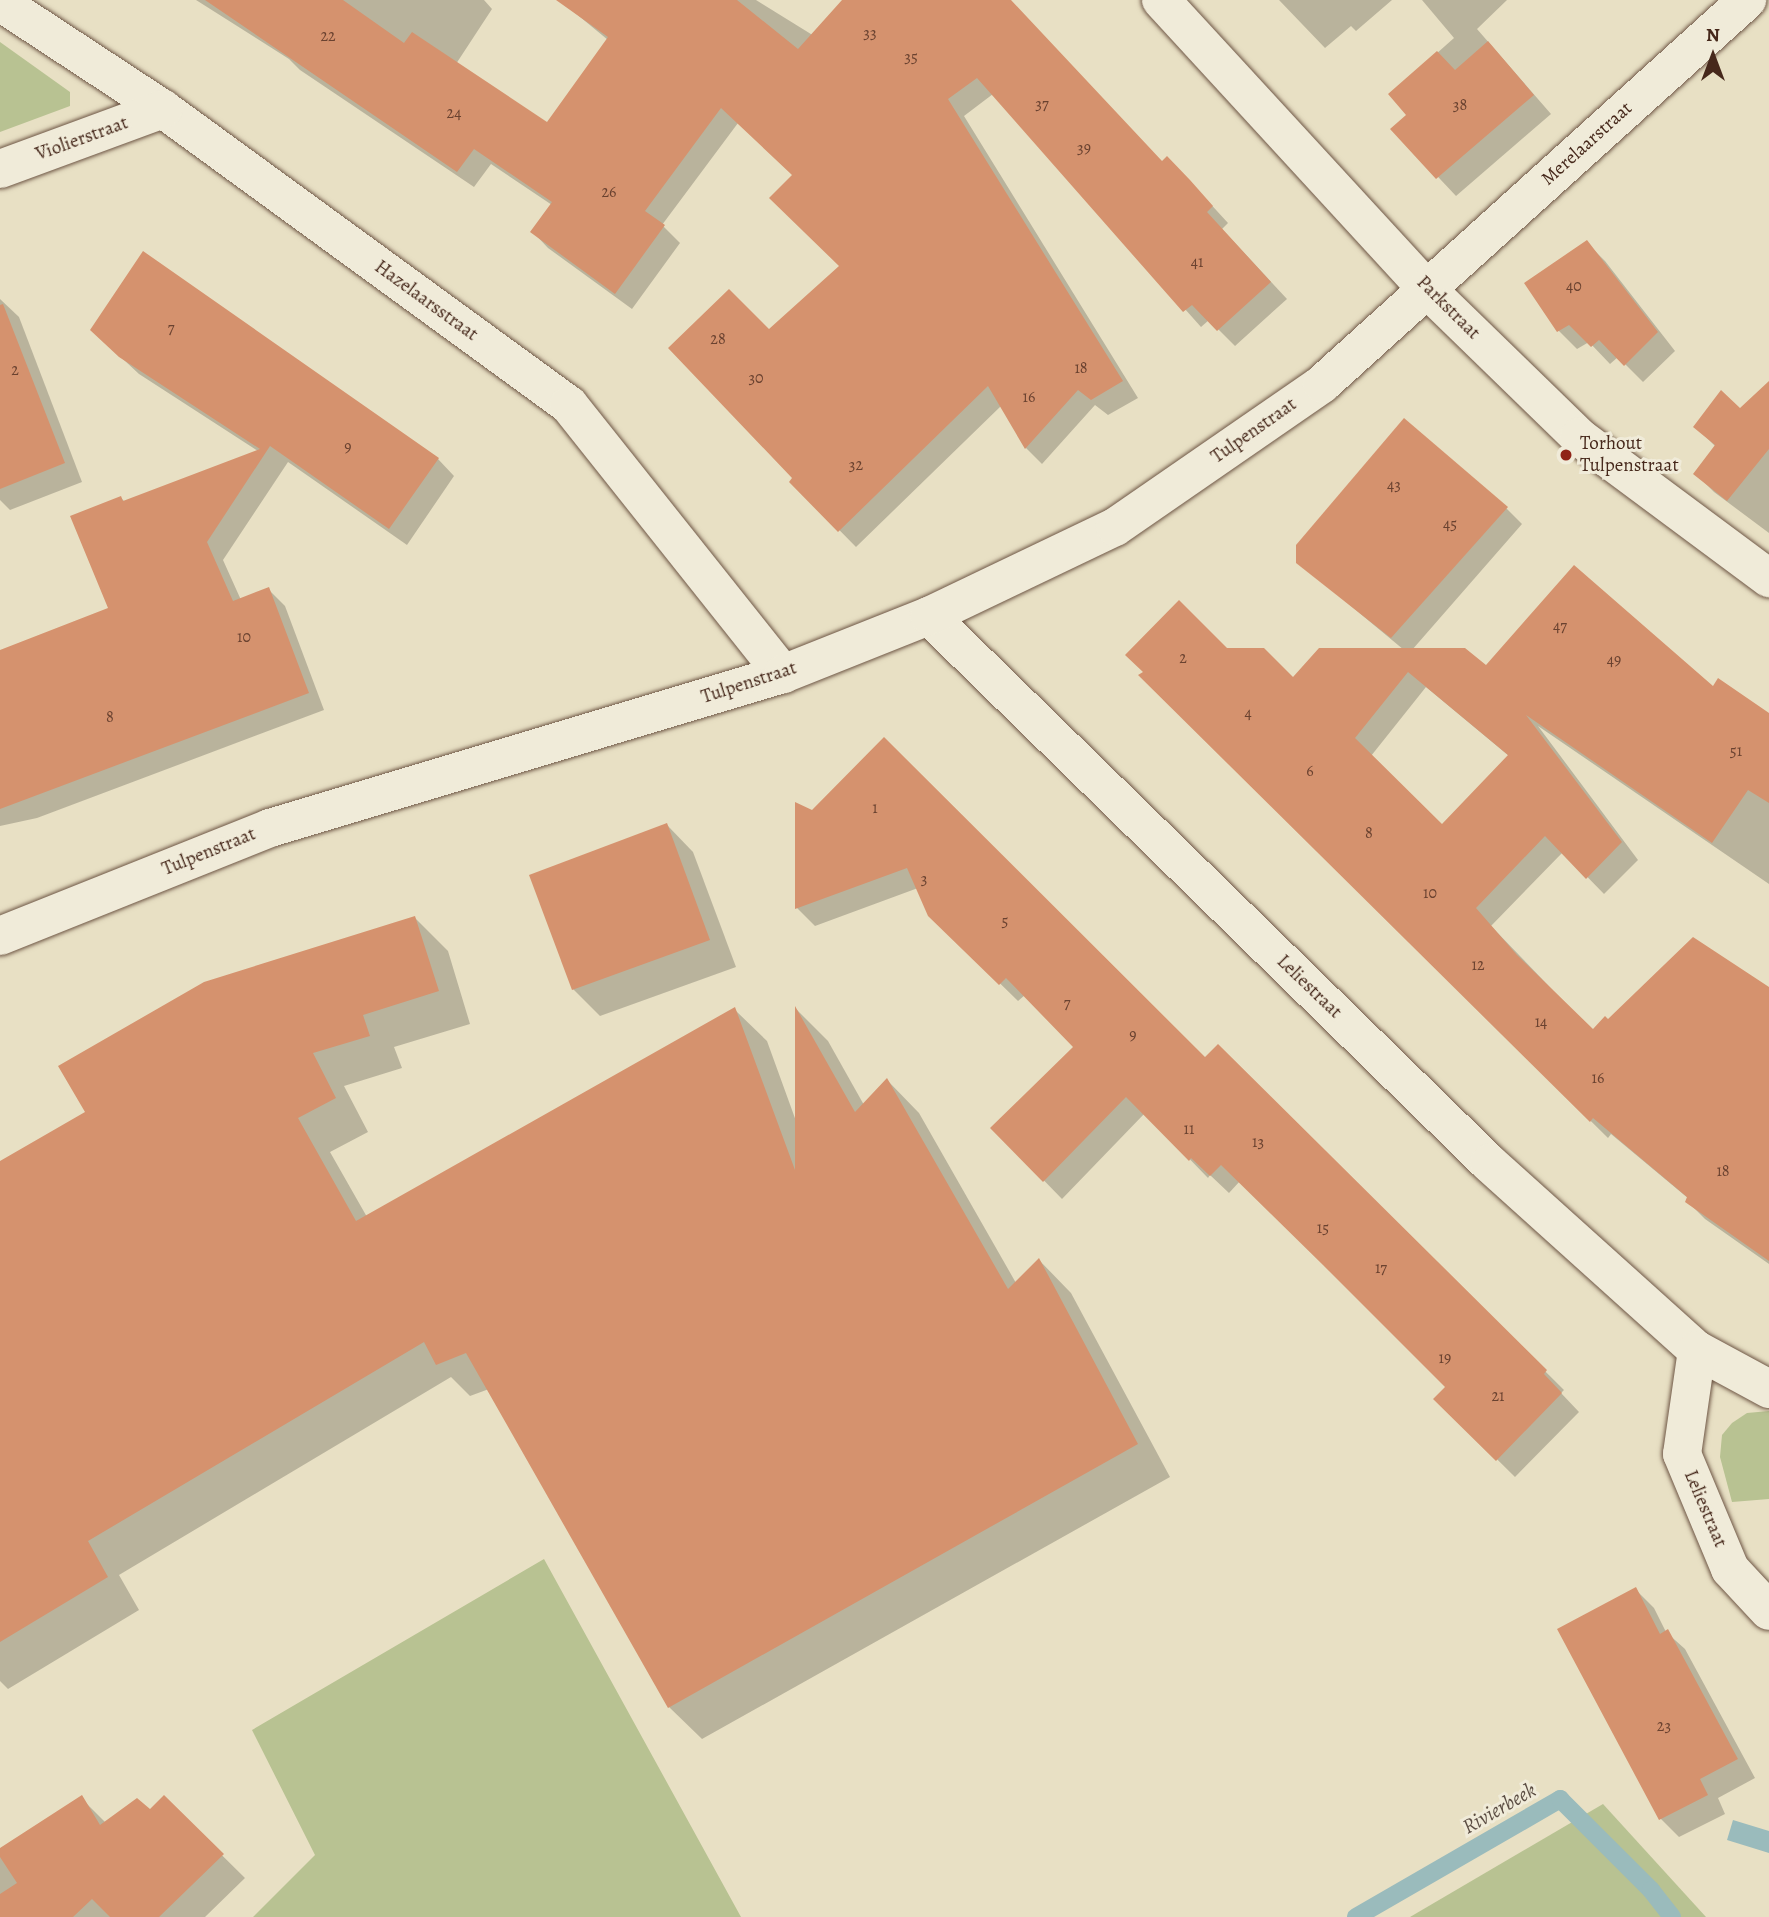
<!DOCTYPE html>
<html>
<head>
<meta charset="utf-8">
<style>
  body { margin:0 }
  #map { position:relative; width:1769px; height:1917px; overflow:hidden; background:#e8e0c4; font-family:Alegreya,serif }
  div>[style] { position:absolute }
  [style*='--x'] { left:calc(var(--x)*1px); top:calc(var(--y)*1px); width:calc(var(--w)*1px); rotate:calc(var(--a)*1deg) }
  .green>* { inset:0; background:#b8c292 }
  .water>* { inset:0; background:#9abbbc }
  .shadow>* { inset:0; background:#0003 }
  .stream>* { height:18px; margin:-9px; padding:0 9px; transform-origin:9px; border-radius:9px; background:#9abbbc }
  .building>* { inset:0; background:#d5926e }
  .roads { filter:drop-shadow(0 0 2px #6e5645) drop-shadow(0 0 2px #6e5645) }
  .street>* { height:38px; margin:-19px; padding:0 19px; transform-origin:19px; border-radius:19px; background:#f0ebd9 }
  .dots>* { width:19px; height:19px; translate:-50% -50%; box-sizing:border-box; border:4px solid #f0ebd9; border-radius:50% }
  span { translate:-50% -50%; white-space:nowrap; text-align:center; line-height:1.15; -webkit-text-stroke:6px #f0ebd9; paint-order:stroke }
  .number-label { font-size:16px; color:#6a4230 }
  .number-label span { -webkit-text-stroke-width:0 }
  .street-label { font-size:19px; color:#46281b }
  .poi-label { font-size:19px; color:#46281b }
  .left { translate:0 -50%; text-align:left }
  .water-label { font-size:21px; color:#5b4d43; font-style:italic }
  .north { position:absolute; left:1678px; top:21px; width:70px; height:70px; -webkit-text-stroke:5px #f0ebd9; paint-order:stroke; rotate:0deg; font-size:19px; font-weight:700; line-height:28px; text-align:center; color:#46281b }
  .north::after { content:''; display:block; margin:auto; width:24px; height:32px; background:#46281b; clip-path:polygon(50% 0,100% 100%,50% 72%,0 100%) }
</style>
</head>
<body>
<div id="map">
  <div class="green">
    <div style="clip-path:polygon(0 42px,70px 92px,70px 106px,0 132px)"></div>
    <div style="clip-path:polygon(1769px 1411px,1769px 1499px,1732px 1502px,1720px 1457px,1722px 1435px,1732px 1423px,1747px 1413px)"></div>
    <div style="clip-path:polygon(544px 1559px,741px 1917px,253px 1917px,315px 1855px,252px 1730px)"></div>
    <div style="clip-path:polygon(1603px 1804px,1706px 1917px,1410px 1917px)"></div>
  </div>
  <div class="water">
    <div style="clip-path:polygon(1733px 1820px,1769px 1831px,1769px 1853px,1727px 1840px)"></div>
  </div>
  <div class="shadow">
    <div style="clip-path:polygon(196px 0,484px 0,492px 9px,456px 64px,547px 124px,608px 40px,568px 7px,575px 0,756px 0,903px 91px,851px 0,1005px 0,1162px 163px,1206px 199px,1228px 223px,1222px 229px,1287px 299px,1235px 346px,1209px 320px,1201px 327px,993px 94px,964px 116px,1138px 398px,1108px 415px,1095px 405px,1042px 464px,1026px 448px,1001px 406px,856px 547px,792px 482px,795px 478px,769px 332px,841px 266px,794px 176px,738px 123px,662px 225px,680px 243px,632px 309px,548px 248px,532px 231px,552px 205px,491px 164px,474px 187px,300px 70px,289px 59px)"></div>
    <div style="clip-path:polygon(1279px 0,1392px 0,1356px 31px,1351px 26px,1325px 48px)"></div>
    <div style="clip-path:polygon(1422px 0,1507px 0,1477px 29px,1551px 114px,1456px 196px,1393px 129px,1409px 115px,1391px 94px,1454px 38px)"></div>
    <div style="clip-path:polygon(1586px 242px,1605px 261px,1675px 351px,1643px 382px,1618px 357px,1610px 364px,1589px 342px,1577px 349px,1559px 331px,1527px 283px)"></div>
    <div style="clip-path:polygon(0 299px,19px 317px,82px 482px,10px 510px,0 500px)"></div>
    <div style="clip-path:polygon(110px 347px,438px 459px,454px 476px,407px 545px,288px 462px,223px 560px,241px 600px,268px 589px,285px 606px,324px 710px,37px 818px,0 826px,0 666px,111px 609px,121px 498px,125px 502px,258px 451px,139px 374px)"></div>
    <div style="clip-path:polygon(1769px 410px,1769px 533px,1714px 492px,1696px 474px,1716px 447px,1696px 427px,1741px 411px)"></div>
    <div style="clip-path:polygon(evenodd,1506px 508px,1522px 524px,1412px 650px,1486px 668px,1713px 688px,1769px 717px,1769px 884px,1538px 726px,1638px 860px,1604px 894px,1563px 852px,1491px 926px,1593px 1032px,1608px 1021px,1769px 993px,1769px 1264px,1705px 1219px,1688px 1202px,1689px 1199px,1611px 1134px,1608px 1138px,1141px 676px,1227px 650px,1293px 680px,1404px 650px,1298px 562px,1506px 508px,1426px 687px,1509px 756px,1443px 826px,1371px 756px,1426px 687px)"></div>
    <div style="clip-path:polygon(884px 740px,1205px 1059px,1218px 1047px,1564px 1390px,1561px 1393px,1579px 1412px,1515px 1477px,1436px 1399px,1447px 1386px,1240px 1181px,1229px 1193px,1210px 1175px,1208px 1178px,1145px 1113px,1062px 1199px,993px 1128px,1075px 1047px,1025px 995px,1018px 1001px,930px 915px,918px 888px,815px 926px,797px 908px,813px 812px)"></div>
    <div style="clip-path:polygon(667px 825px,693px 852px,736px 967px,600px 1016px,573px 989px)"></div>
    <div style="clip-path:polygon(415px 918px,448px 951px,470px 1024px,394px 1047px,402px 1068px,344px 1086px,368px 1132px,330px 1152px,367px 1217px,734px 1009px,767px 1041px,796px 1121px,797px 1010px,828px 1041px,864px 1105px,887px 1080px,919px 1113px,1016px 1283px,1039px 1260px,1071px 1293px,1170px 1477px,702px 1739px,669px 1707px,489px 1389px,470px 1396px,451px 1377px,119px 1575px,139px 1610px,8px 1689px,0 1681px,0 1163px)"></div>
    <div style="clip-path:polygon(1635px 1589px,1654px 1608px,1666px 1632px,1685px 1649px,1755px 1778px,1718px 1798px,1725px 1814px,1679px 1837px,1661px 1819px)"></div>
    <div style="clip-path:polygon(81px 1798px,106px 1823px,150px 1811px,164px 1798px,245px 1878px,205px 1917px,0 1917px,0 1850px)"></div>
  </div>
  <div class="stream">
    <div style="--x:1356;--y:1917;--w:236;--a:-30"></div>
    <div style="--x:1560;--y:1799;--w:129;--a:45"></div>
    <div style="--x:1651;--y:1890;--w:34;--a:52"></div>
  </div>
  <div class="building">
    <div style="clip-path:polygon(205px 0,343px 0,404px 43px,412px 32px,547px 122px,608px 37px,556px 0,737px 0,798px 49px,842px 0,1011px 0,1162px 161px,1167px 156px,1190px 180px,1213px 206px,1207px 212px,1271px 282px,1217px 331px,1192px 305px,1183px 312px,977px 78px,948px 99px,1123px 381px,1091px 400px,1078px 390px,1025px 449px,988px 386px,838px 532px,789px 482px,792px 478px,668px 348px,729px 289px,769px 329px,839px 266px,769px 198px,792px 175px,721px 108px,645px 211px,665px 225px,615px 294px,530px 232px,552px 202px,474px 149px,457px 172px)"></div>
    <div style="clip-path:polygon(1488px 41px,1534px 95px,1436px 179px,1390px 129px,1406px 115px,1388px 94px,1437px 51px,1455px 70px)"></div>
    <div style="clip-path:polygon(1587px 240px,1658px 332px,1624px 366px,1599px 340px,1591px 347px,1569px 325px,1557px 332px,1524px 283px)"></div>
    <div style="clip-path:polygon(143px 251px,439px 458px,389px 529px,270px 446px,207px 542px,233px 601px,269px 587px,309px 693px,0 809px,0 650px,108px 608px,70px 516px,121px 496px,123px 501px,260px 449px,119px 357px,90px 330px)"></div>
    <div style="clip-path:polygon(3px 304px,65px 463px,0 489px,0 305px)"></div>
    <div style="clip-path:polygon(1769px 381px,1769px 449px,1727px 501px,1693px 474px,1715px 445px,1693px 427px,1721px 390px,1740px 408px)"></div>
    <div style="clip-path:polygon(1404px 418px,1508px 507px,1391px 638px,1296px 563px,1296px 545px)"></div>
    <div style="clip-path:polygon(evenodd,1574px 565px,1713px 686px,1718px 678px,1769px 713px,1769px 803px,1748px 790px,1712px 843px,1526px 715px,1622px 842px,1586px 879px,1545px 836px,1476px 908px,1517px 955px,1593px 1029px,1605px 1016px,1608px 1019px,1693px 937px,1769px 987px,1769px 1261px,1685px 1202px,1687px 1197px,1593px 1118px,1590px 1122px,1138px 675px,1143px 672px,1125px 655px,1179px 600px,1227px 648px,1264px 648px,1293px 677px,1319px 648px,1465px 648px,1486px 665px,1574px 565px,1408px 672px,1508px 755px,1442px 824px,1355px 738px,1408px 672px)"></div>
    <div style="clip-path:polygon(884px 737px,1205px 1057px,1218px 1044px,1547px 1370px,1544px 1374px,1562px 1393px,1496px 1461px,1433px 1399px,1445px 1387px,1323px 1265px,1221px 1165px,1210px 1176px,1191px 1158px,1189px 1161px,1126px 1097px,1043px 1182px,990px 1128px,1073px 1047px,1006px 978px,999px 985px,928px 916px,907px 868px,795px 909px,795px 802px,812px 810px)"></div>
    <div style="clip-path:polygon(667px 823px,710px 940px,572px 990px,529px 875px)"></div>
    <div style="clip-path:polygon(415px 916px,439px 991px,363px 1015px,370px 1036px,313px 1053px,336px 1098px,298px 1118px,356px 1221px,735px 1007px,795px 1170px,795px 1006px,855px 1112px,887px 1078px,1008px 1289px,1039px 1258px,1138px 1444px,668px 1708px,466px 1353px,436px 1365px,424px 1342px,88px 1541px,108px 1577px,0 1642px,0 1161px,85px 1112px,58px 1066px,204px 982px)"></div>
    <div style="clip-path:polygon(1636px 1587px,1660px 1634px,1668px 1629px,1738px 1759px,1700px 1779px,1708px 1795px,1659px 1820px,1557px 1629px)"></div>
    <div style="clip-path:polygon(82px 1795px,100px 1825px,137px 1798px,150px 1809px,164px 1795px,224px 1854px,159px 1917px,110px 1917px,92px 1899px,73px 1917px,0 1917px,0 1894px,17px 1883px,0 1857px,0 1848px)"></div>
  </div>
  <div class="roads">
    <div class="street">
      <div style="--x:1161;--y:0;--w:393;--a:47.4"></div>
      <div style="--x:1427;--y:289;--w:212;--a:44.2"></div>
      <div style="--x:1579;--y:437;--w:237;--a:36.6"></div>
      <div style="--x:0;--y:2;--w:195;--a:33.3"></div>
      <div style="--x:163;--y:109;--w:502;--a:36.09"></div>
      <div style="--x:569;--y:405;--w:344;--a:51.5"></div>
      <div style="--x:0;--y:169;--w:174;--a:-20.2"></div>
      <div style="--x:929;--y:616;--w:783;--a:44.33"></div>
      <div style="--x:1489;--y:1163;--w:280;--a:42"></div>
      <div style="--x:1697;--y:1350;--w:82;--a:28.4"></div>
      <div style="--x:0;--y:936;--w:291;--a:-21.8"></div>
      <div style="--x:270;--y:828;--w:536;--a:-16.71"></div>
      <div style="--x:783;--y:674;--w:157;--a:-21.7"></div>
      <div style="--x:929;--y:616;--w:206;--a:-25.6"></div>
      <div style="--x:1115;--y:527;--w:252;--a:-34.6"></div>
      <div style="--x:1322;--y:384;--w:573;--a:-42.1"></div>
      <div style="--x:1697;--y:1350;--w:105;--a:98.2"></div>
      <div style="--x:1682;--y:1454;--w:125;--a:67.3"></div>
      <div style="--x:1730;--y:1569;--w:57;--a:47.1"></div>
    </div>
  </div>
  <div class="dots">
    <div style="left:1566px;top:455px;background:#8f2418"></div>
  </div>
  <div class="number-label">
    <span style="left:870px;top:33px">33</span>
    <span style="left:328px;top:36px">22</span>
    <span style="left:911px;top:57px">35</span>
    <span style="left:1042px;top:104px">37</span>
    <span style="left:1460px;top:105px">38</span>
    <span style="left:454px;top:113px">24</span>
    <span style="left:1084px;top:148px">39</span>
    <span style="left:609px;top:192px">26</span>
    <span style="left:1197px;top:262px">41</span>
    <span style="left:1574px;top:286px">40</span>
    <span style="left:171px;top:328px">7</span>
    <span style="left:718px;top:339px">28</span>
    <span style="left:1081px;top:368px">18</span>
    <span style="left:15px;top:370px">2</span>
    <span style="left:756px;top:378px">30</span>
    <span style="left:1029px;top:397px">16</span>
    <span style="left:348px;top:447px">9</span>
    <span style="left:856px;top:465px">32</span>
    <span style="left:1394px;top:485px">43</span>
    <span style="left:1450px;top:524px">45</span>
    <span style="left:1560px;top:626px">47</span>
    <span style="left:244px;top:637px">10</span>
    <span style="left:1183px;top:658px">2</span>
    <span style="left:1614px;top:660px">49</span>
    <span style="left:1248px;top:713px">4</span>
    <span style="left:110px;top:717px">8</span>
    <span style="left:1736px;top:751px">51</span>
    <span style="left:1310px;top:771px">6</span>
    <span style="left:875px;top:808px">1</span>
    <span style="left:1369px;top:833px">8</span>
    <span style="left:924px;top:879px">3</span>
    <span style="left:1430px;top:893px">10</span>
    <span style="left:1005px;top:921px">5</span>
    <span style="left:1478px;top:965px">12</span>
    <span style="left:1067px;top:1003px">7</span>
    <span style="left:1541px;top:1022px">14</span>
    <span style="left:1133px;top:1035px">9</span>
    <span style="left:1598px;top:1078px">16</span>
    <span style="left:1189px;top:1129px">11</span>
    <span style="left:1258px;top:1142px">13</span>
    <span style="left:1723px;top:1171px">18</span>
    <span style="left:1323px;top:1228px">15</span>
    <span style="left:1381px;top:1268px">17</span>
    <span style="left:1445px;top:1358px">19</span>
    <span style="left:1498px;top:1396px">21</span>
    <span style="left:1664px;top:1726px">23</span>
  </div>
  <div class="street-label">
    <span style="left:82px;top:139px;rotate:-20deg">Violierstraat</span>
    <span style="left:1587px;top:144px;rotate:-42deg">Merelaarstraat</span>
    <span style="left:426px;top:301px;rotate:36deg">Hazelaarsstraat</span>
    <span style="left:1448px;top:308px;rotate:45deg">Parkstraat</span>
    <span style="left:1254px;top:431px;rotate:-35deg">Tulpenstraat</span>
    <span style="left:749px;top:683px;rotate:-18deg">Tulpenstraat</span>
    <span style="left:209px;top:852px;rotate:-22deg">Tulpenstraat</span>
    <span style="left:1309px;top:987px;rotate:44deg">Leliestraat</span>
    <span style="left:1705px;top:1509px;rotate:67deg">Leliestraat</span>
  </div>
  <div class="poi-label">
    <span class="left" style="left:1580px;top:455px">Torhout<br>Tulpenstraat</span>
  </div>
  <div class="water-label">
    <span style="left:1499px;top:1808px;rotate:-30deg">Rivierbeek</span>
  </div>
  <div class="north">N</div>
</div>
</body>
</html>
